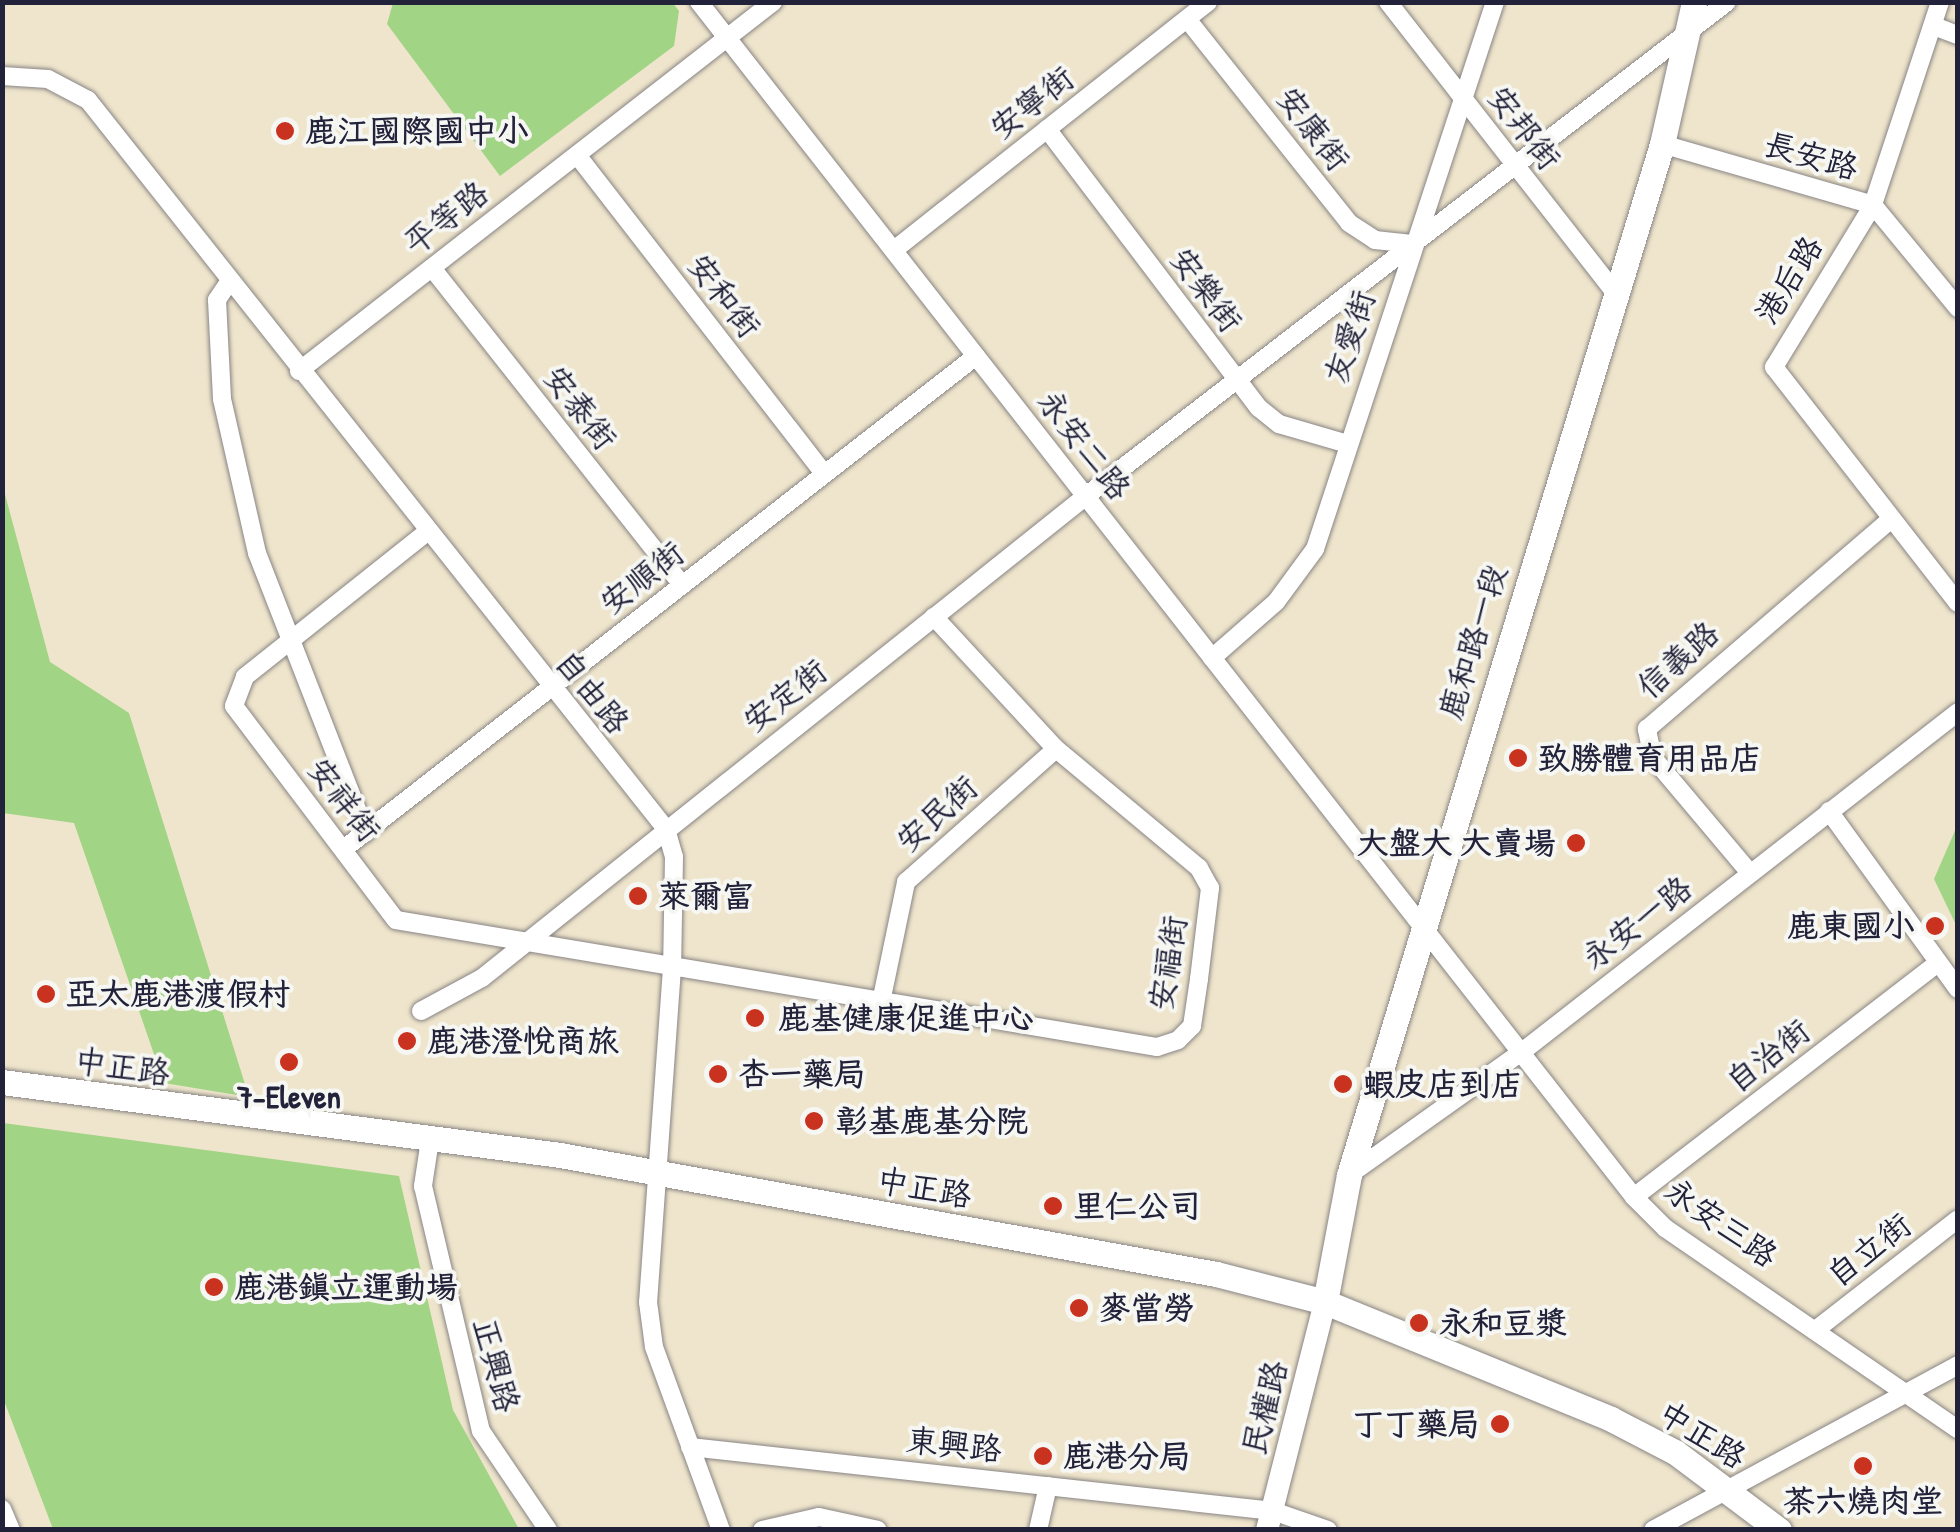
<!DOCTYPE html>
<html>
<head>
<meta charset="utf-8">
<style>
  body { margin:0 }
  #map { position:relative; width:1960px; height:1532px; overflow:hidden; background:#efe5cc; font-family:"Patrick Hand","LXGW WenKai TC",sans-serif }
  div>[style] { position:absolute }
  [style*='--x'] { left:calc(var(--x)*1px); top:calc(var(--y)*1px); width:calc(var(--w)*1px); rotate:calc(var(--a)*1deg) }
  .green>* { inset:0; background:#a1d485 }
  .roads { filter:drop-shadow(0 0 2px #888484) drop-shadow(0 0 2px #888484) }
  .minor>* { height:18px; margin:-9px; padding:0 9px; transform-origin:9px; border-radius:9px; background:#fff }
  .tertiary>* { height:22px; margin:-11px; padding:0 11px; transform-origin:11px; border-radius:11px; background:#fff }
  .secondary>* { height:25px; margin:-12.5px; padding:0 12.5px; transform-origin:12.5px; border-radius:12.5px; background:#fff }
  .dots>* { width:28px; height:28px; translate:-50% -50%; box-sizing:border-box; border:5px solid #f6f6f2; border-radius:50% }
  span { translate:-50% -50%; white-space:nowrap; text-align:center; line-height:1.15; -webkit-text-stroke:8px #f6f6f2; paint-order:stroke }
  .street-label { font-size:32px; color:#22223b }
  .poi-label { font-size:32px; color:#22223b; font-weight:700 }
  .left { translate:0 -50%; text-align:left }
  .right { translate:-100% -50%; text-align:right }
  .frame { position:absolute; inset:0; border:5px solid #22223b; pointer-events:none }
</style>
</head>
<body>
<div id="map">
  <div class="green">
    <div style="clip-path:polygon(393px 3px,672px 2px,679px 11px,674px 46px,500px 176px,387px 24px)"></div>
    <div style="clip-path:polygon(2px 483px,50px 662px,129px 713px,249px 1097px,164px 1083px,74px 823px,3px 813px)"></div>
    <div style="clip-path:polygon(1957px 826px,1957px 927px,1934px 879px)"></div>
    <div style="clip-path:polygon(3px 1123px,399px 1176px,453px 1410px,519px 1529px,53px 1529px,3px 1398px)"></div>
  </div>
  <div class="roads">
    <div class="minor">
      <div style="--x:699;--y:2;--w:1517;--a:51.96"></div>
      <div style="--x:1634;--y:1197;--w:44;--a:45"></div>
      <div style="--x:1665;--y:1228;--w:355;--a:34.5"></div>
      <div style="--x:1388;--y:2;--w:365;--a:52"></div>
      <div style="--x:1940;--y:2;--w:214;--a:108.3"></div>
      <div style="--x:1873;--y:205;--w:190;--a:121.4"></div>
      <div style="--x:1774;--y:367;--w:299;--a:52.1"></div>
      <div style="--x:1187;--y:19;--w:260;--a:51.5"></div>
      <div style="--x:1349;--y:223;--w:31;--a:33"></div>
      <div style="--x:1375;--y:240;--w:37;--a:6"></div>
      <div style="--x:1934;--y:26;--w:26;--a:21"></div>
      <div style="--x:2;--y:76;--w:46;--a:3.7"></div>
      <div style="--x:48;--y:79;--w:45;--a:27.7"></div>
      <div style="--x:88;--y:100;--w:930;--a:51.59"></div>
      <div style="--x:666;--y:829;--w:29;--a:74"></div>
      <div style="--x:674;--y:857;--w:111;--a:91"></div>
      <div style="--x:672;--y:968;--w:335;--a:94.1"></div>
      <div style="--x:648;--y:1302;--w:45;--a:82.4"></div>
      <div style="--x:654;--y:1347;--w:195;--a:69.9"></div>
      <div style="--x:1047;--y:129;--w:350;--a:52.8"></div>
      <div style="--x:1259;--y:408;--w:26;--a:39"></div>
      <div style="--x:1279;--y:424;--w:72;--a:16.2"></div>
      <div style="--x:1662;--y:144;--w:220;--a:16.1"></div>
      <div style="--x:1873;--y:205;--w:134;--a:50.5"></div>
      <div style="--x:577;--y:155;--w:403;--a:52.2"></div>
      <div style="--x:894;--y:250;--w:400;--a:-38.3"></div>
      <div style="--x:432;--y:268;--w:404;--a:51.7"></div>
      <div style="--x:229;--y:282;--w:22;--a:124"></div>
      <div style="--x:217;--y:300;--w:99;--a:87.1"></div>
      <div style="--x:222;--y:399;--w:158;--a:77.2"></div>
      <div style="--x:257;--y:553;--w:300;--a:68.7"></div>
      <div style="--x:299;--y:371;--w:601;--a:-37.9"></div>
      <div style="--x:427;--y:532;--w:233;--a:141.5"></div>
      <div style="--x:245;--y:677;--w:31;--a:111"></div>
      <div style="--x:234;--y:706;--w:268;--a:52.9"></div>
      <div style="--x:396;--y:920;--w:772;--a:9.47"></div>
      <div style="--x:1157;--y:1047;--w:22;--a:-18"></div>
      <div style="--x:1178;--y:1040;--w:20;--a:-45"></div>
      <div style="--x:1192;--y:1026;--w:48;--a:-81.5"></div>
      <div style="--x:1199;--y:979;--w:92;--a:-83.1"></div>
      <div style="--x:1210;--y:888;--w:23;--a:-119"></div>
      <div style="--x:1199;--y:868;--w:186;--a:-140.2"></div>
      <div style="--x:1056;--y:749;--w:180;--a:-132.7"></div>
      <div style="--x:1212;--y:658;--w:85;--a:-41.2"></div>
      <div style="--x:1276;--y:602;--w:66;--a:-53.7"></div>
      <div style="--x:1315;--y:549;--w:576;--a:-71.79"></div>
      <div style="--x:1829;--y:811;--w:220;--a:54.1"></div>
      <div style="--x:345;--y:848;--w:800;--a:-37.94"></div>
      <div style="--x:1750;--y:873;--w:150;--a:-130.1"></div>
      <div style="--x:1653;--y:758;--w:30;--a:-102"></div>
      <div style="--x:1647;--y:729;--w:319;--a:-40.7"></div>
      <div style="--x:881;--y:1002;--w:123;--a:-78.2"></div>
      <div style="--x:906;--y:882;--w:200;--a:-41.6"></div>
      <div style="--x:421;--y:1011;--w:69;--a:-28.4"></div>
      <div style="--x:482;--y:978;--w:773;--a:-38.59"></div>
      <div style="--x:1086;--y:496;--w:809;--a:-37.62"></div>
      <div style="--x:430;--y:1140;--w:47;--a:98.7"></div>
      <div style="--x:423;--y:1186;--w:252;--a:76.7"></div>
      <div style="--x:481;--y:1431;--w:120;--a:55.9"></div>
      <div style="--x:1349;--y:1175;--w:214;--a:-35.5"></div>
      <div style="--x:1523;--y:1051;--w:551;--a:-37.93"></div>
      <div style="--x:1634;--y:1197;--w:384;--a:-37.6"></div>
      <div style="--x:1818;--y:1328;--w:177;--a:-37.9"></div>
      <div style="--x:690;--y:1447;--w:587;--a:6.26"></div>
      <div style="--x:1273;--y:1511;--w:58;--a:19.1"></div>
      <div style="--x:2;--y:1509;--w:23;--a:67"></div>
      <div style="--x:762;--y:1530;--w:58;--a:-12.8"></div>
      <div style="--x:819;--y:1517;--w:60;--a:12.4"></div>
      <div style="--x:1038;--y:1530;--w:45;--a:-77.2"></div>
      <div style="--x:1653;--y:1530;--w:347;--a:-28.4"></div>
    </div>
    <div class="tertiary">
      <div style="--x:1267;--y:1530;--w:235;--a:-75.7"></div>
    </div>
    <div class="secondary">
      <div style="--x:2;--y:1082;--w:563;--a:7.45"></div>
      <div style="--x:560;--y:1155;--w:667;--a:10.28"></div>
      <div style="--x:1216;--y:1274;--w:113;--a:14.4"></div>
      <div style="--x:1325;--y:1302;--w:309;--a:22.2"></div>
      <div style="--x:1611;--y:1419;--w:72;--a:27.3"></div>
      <div style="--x:1675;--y:1452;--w:130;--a:36.9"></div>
      <div style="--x:1325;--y:1302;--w:129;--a:-79.3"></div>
      <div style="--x:1349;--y:1175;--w:1077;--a:-73.11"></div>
      <div style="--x:1662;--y:144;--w:146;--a:-77.3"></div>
    </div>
  </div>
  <div class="dots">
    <div style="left:285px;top:131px;background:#c8321e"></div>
    <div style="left:1518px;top:758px;background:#c8321e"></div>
    <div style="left:1576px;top:843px;background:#c8321e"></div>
    <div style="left:638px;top:896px;background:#c8321e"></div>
    <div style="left:1935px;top:926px;background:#c8321e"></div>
    <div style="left:46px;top:994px;background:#c8321e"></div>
    <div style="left:755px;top:1018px;background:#c8321e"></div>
    <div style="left:407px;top:1041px;background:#c8321e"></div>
    <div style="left:289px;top:1062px;background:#c8321e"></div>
    <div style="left:718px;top:1074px;background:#c8321e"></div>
    <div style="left:1343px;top:1084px;background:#c8321e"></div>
    <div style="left:814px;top:1121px;background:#c8321e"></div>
    <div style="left:1053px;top:1206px;background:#c8321e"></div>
    <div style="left:214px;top:1287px;background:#c8321e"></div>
    <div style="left:1079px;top:1308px;background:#c8321e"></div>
    <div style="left:1419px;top:1323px;background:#c8321e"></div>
    <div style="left:1500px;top:1424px;background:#c8321e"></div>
    <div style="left:1043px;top:1456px;background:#c8321e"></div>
    <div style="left:1863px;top:1466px;background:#c8321e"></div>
  </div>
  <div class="street-label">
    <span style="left:1032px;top:103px;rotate:-38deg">安寧街</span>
    <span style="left:1524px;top:128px;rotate:52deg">安邦街</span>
    <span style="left:1313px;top:129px;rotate:52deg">安康街</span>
    <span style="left:1811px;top:156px;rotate:16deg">長安路</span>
    <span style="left:446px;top:218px;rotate:-38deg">平等路</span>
    <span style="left:1789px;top:280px;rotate:-58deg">港后路</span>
    <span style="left:1206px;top:290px;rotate:53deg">安樂街</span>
    <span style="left:724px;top:296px;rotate:52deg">安和街</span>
    <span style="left:1350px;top:337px;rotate:-72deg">友愛街</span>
    <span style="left:580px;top:408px;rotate:52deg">安泰街</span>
    <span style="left:1084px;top:445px;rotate:52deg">永安二路</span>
    <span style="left:642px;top:578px;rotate:-38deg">安順街</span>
    <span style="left:1473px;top:642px;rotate:-73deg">鹿和路一段</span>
    <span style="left:1678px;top:660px;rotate:-42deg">信義路</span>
    <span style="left:592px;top:692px;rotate:51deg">自由路</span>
    <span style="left:785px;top:696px;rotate:-38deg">安定街</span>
    <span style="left:344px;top:800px;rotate:52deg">安祥街</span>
    <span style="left:937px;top:814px;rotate:-42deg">安民街</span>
    <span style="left:1637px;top:923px;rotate:-38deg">永安一路</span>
    <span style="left:1168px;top:963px;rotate:-81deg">安福街</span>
    <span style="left:1768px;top:1056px;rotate:-38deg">自治街</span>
    <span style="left:122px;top:1067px;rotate:8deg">中正路</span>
    <span style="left:924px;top:1188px;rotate:10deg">中正路</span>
    <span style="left:1721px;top:1223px;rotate:35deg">永安三路</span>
    <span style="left:1869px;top:1250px;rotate:-38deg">自立街</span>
    <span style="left:496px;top:1365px;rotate:75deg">正興路</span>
    <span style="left:1265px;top:1408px;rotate:-76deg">民權路</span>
    <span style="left:1702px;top:1435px;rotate:32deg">中正路</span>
    <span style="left:954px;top:1445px;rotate:6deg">東興路</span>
  </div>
  <div class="poi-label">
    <span class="left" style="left:305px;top:131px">鹿江國際國中小</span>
    <span class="left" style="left:1538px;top:758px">致勝體育用品店</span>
    <span class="right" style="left:1556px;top:843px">大盤大 大賣場</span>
    <span class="left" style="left:658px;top:896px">萊爾富</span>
    <span class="right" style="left:1915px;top:926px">鹿東國小</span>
    <span class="left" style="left:66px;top:994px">亞太鹿港渡假村</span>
    <span class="left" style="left:778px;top:1018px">鹿基健康促進中心</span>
    <span class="left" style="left:427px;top:1041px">鹿港澄悅商旅</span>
    <span class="left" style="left:738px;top:1074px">杏一藥局</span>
    <span class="left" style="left:1363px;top:1084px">蝦皮店到店</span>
    <span style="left:289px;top:1097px">7-Eleven</span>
    <span class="left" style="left:836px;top:1121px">彰基鹿基分院</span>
    <span class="left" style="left:1073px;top:1206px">里仁公司</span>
    <span class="left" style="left:234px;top:1287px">鹿港鎮立運動場</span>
    <span class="left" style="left:1099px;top:1308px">麥當勞</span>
    <span class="left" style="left:1439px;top:1323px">永和豆漿</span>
    <span class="right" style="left:1480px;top:1424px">丁丁藥局</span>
    <span class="left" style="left:1063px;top:1456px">鹿港分局</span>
    <span style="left:1863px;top:1501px">茶六燒肉堂</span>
  </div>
  <div class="frame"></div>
</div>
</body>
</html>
